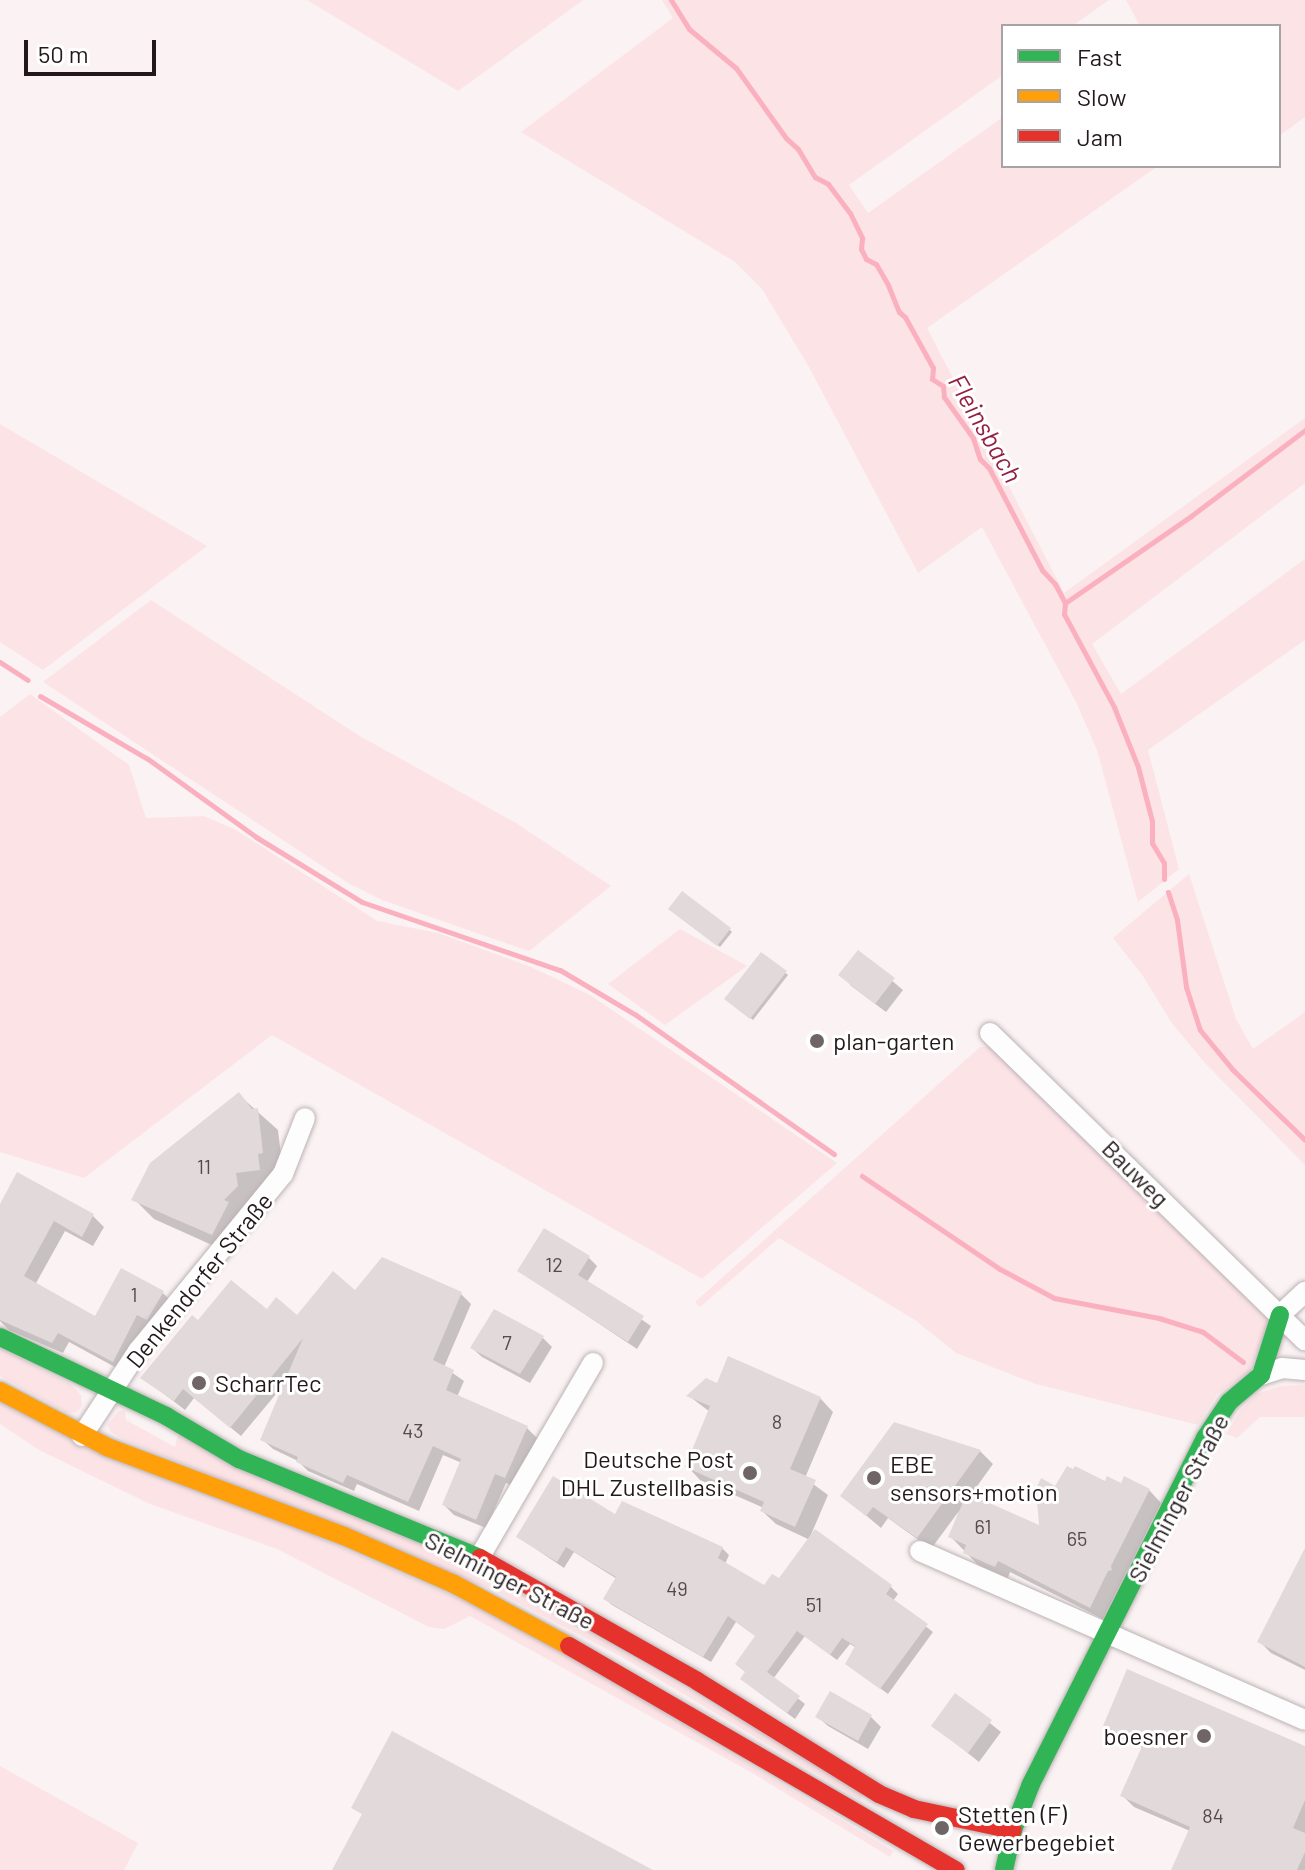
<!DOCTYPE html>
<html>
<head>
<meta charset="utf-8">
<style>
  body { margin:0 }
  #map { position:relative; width:1305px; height:1870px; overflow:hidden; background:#fbf2f3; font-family:Barlow,sans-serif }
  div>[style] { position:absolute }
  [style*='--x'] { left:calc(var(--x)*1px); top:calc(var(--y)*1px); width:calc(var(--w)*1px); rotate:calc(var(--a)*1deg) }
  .green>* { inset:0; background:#fce3e6 }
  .shadow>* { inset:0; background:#0003 }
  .stream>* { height:5px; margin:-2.5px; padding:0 2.5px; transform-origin:2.5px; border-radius:2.5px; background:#fab0be }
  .building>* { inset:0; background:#e2d9da }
  .roads { filter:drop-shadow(0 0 2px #bbb2b4) drop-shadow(0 0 2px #bbb2b4) }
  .street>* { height:20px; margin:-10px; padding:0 10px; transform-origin:10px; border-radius:10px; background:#fefdfd }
  .fast>* { height:18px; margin:-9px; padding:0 9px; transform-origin:9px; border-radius:9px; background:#30b455 }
  .slow>* { height:18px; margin:-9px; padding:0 9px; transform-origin:9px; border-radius:9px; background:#ff9f0a }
  .jam>* { height:18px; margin:-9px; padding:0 9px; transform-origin:9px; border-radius:9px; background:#e5322d }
  .dots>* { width:22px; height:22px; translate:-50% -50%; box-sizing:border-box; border:4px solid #fff; border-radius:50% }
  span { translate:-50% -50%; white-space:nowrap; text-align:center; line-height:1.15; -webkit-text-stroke:6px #fff; paint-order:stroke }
  .number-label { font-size:20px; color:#544a4c }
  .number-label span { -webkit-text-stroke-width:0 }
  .poi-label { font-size:24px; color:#23191b }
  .left { translate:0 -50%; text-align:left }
  .right { translate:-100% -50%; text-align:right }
  .street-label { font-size:24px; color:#23191b }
  .water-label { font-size:26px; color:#931f44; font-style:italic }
  .legend { position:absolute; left:1001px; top:24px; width:280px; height:144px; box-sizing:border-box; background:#fff; border:2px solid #a7a3a4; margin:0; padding:10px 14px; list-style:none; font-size:24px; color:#23191b }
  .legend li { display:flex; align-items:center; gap:16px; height:40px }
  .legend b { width:40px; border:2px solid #a7a3a4 }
  .scale { position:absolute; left:24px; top:40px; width:132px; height:36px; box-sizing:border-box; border:4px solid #23191b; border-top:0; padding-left:10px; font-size:24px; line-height:28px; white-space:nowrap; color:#23191b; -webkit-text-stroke:6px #fff; paint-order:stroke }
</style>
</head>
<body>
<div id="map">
  <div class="green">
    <div style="clip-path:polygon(307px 0,583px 0,458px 91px)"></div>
    <div style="clip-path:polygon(662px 0,1109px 0,1072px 26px,1003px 26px,1003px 75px,849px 185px,868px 213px,1003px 117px,1003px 166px,1158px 166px,927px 328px,1064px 593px,1305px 418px,1305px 483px,1092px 644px,1121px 694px,1305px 559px,1305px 640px,1148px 750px,1179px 869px,1138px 902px,1097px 750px,1076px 702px,982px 527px,918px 573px,809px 367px,762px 289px,735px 262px,521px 132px,673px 18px)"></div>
    <div style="clip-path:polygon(1126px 0,1305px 0,1305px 117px,1279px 136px,1279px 26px,1140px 26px)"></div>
    <div style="clip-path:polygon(0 424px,207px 546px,43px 670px,0 642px)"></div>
    <div style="clip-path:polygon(151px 600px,358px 735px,516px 823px,611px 886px,529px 951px,382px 900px,348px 883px,43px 682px)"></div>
    <div style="clip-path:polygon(30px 694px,129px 765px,146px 818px,204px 816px,236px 830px,377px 921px,438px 933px,531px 967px,590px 995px,837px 1163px,702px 1279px,272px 1035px,84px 1178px,0 1152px,0 717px)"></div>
    <div style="clip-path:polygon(1189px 874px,1236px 1019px,1253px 1049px,1305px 1012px,1305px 1165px,1204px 1062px,1171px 1022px,1143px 976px,1113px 938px)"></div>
    <div style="clip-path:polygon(680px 929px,747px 966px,665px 1025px,608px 984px)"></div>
    <div style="clip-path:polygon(994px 1046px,1272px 1313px,1249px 1372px,1217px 1394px,1198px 1425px,1036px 1384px,956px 1353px,915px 1320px,779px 1238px,700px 1307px,695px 1302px,980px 1047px)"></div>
    <div style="clip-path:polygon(0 1348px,72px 1385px,81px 1395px,82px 1406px,77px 1412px,68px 1413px,0 1376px)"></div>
    <div style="clip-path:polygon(1305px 1385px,1305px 1417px,1260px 1417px,1237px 1438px,1226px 1434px,1240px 1411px,1257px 1394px,1280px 1386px)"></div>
    <div style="clip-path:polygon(0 1398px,519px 1625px,893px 1851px,890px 1857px,754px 1774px,470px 1616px,444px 1629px,429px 1627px,277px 1549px,150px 1504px,39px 1450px,0 1424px)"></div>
    <div style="clip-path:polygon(125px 1410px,126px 1420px,175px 1447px,178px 1435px,477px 1567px,865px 1793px,860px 1800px,622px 1657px,491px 1589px,124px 1440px,111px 1432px,107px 1425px,119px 1411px)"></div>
    <div style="clip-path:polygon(0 1766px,138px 1843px,124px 1870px,0 1870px)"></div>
  </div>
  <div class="shadow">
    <div style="clip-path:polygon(673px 911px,730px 930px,732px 932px,720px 947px)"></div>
    <div style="clip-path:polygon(858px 952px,903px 990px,886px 1012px,850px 985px)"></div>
    <div style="clip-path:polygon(762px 954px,788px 975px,753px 1020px,727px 999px)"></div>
    <div style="clip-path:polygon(239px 1095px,278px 1130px,283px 1173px,248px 1224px,232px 1254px,154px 1219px,134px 1199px)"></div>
    <div style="clip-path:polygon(0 1208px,93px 1216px,104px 1227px,93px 1246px,65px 1231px,35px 1285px,96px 1319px,163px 1293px,173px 1303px,124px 1372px,69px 1342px,63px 1353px,9px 1330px,0 1321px)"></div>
    <div style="clip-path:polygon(589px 1258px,597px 1266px,587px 1282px,651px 1326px,637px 1349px,520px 1271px)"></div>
    <div style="clip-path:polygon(356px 1292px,461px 1294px,471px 1304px,444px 1367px,464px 1381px,457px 1397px,527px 1428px,537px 1438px,515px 1487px,506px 1483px,486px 1528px,454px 1515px,444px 1505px,462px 1463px,443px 1455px,419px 1511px,357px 1484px,354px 1491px,308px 1471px,298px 1461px,273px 1449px,262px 1439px,286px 1382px,241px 1436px,194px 1398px,185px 1410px,143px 1378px,198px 1322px,267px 1312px,298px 1318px)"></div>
    <div style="clip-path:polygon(543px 1338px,552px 1347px,530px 1383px,482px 1357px,472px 1348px)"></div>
    <div style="clip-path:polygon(718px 1385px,820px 1398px,833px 1412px,805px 1478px,828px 1495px,810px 1537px,816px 1532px,891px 1587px,898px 1594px,893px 1601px,933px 1632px,888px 1694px,855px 1670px,857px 1648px,850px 1644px,837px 1660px,805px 1636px,773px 1679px,805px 1704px,795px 1719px,750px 1686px,757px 1637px,736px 1622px,711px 1662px,612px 1605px,605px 1599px,617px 1579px,574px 1552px,564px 1568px,518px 1537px,615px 1517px,722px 1548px,729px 1555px,725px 1564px,765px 1588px,780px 1581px,810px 1540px,776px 1524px,762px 1511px,764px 1508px,700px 1480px,687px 1466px,710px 1412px,689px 1396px)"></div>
    <div style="clip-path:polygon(980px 1451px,993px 1464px,970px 1496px,1042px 1528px,1056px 1488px,1122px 1486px,1149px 1490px,1161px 1503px,1103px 1619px,1010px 1572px,1008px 1578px,978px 1565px,950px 1536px,959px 1511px,931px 1549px,888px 1518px,881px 1528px,843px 1496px)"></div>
    <div style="clip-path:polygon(1305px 1563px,1305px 1670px,1271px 1653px,1259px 1641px)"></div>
    <div style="clip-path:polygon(831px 1694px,871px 1717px,881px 1727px,868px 1749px,828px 1726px,818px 1717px)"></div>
    <div style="clip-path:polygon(956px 1696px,1001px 1732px,979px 1762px,934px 1726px)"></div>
    <div style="clip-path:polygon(1105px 1726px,1305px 1748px,1305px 1870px,1173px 1870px,1190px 1831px,1134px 1807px,1123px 1796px,1143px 1748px,1116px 1737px)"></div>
  </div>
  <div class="stream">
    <div style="--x:671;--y:0;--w:34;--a:58"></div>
    <div style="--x:689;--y:29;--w:61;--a:39.7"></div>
    <div style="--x:736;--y:68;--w:86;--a:54.5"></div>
    <div style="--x:786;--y:138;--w:16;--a:43"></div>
    <div style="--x:798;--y:149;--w:33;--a:59"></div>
    <div style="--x:815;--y:177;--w:15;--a:28"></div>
    <div style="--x:828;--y:184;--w:36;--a:53"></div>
    <div style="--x:850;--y:213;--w:28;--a:64"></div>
    <div style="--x:862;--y:238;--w:11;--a:95"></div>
    <div style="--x:861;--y:249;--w:11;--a:63"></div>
    <div style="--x:866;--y:259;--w:11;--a:27"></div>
    <div style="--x:876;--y:264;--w:24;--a:60"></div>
    <div style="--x:888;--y:285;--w:29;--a:68"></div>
    <div style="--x:899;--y:312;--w:8;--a:40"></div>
    <div style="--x:905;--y:317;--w:58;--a:61.2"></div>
    <div style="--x:933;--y:368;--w:11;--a:95"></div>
    <div style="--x:932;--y:379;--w:13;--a:32"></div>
    <div style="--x:943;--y:386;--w:11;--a:85"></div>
    <div style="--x:944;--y:397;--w:50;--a:54.7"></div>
    <div style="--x:973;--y:438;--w:22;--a:72"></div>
    <div style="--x:980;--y:459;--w:13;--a:45"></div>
    <div style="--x:989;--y:468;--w:115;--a:62.5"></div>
    <div style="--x:1042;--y:570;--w:19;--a:47"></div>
    <div style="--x:1055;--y:584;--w:21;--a:62"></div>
    <div style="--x:1065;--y:603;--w:11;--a:95"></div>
    <div style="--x:1064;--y:614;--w:106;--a:61.7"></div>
    <div style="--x:1114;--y:707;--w:65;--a:68.2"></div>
    <div style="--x:1138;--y:767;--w:56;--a:75.5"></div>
    <div style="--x:1152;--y:821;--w:22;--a:90"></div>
    <div style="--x:1152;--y:843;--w:23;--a:59"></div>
    <div style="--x:1164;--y:863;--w:16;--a:90"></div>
    <div style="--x:1065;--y:603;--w:153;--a:-34.6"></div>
    <div style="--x:1191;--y:516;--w:143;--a:-37"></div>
    <div style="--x:0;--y:662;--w:33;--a:33"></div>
    <div style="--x:40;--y:696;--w:125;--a:30.3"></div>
    <div style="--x:148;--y:759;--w:133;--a:35.8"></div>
    <div style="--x:256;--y:837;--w:124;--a:31.5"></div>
    <div style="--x:362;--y:902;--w:209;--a:19"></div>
    <div style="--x:560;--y:970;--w:88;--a:30.6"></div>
    <div style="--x:636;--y:1015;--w:242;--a:35.1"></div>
    <div style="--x:1168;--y:892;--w:29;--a:72"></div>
    <div style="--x:1177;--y:920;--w:68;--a:82.3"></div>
    <div style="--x:1186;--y:987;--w:45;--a:72"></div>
    <div style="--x:1200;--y:1030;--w:52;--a:50.5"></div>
    <div style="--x:1233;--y:1070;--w:100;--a:44.2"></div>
    <div style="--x:862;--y:1176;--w:166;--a:34"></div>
    <div style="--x:1000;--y:1269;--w:61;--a:28.2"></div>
    <div style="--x:1054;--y:1298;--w:107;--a:10.8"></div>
    <div style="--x:1159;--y:1318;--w:46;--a:17.7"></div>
    <div style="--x:1203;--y:1332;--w:50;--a:36.9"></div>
  </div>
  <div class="building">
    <div style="clip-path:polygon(682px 891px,731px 928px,717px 946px,668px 909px)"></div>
    <div style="clip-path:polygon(858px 950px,895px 978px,875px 1004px,838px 975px)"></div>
    <div style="clip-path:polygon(761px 952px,787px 971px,750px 1019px,724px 999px)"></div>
    <div style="clip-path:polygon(239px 1092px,252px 1109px,258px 1108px,263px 1153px,258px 1154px,260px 1170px,236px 1173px,238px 1186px,224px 1200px,229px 1202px,212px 1235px,131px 1200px,150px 1163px)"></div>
    <div style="clip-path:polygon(17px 1172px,94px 1214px,82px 1237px,54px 1221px,24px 1276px,95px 1316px,121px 1268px,164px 1291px,147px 1320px,137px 1315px,113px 1362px,58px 1333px,52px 1343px,0 1320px,0 1204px)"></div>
    <div style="clip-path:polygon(544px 1228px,590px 1256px,578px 1275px,644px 1316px,628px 1342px,517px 1271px)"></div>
    <div style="clip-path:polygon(382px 1257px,462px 1292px,433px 1360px,454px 1370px,446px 1390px,528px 1426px,505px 1478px,495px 1474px,476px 1520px,442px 1505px,461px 1459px,433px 1446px,408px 1502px,347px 1475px,343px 1483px,296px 1462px,298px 1457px,260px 1440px,303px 1338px,230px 1428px,183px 1389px,174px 1401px,140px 1378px,192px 1315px,198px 1320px,231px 1280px,267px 1309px,276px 1297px,297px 1315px,333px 1271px,355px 1290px)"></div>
    <div style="clip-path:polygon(494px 1309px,544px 1336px,520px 1374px,470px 1348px)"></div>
    <div style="clip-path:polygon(728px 1356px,821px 1397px,790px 1469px,816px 1480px,795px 1527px,760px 1511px,764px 1502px,685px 1467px,710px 1406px,686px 1396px,706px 1378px,717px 1383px)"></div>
    <div style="clip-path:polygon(894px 1422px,981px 1450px,917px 1538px,873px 1507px,866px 1516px,840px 1496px)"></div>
    <div style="clip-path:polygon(1067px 1466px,1073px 1469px,1075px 1466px,1105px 1481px,1107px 1476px,1121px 1483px,1124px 1476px,1150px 1489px,1111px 1566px,1112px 1570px,1108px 1571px,1090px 1608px,998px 1561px,995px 1567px,963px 1553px,966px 1545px,948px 1537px,967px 1493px,1039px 1525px,1036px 1489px,1041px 1478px,1055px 1486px)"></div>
    <div style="clip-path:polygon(553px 1476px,615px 1514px,622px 1501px,723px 1547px,718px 1558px,764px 1585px,772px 1574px,779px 1578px,815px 1529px,892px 1585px,886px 1594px,928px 1624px,880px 1689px,845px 1664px,855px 1646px,842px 1638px,830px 1655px,797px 1631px,767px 1672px,800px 1696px,787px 1713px,740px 1679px,745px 1672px,735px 1664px,755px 1636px,728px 1616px,703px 1657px,603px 1599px,616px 1577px,566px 1547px,557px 1562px,516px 1537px)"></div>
    <div style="clip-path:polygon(1305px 1548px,1305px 1667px,1257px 1642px)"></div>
    <div style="clip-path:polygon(1127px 1669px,1305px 1746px,1305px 1800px,1293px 1828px,1305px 1833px,1305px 1852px,1297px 1870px,1171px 1870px,1190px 1827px,1120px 1796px,1143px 1744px,1103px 1726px)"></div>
    <div style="clip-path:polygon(830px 1691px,872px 1715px,858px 1741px,815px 1717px)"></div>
    <div style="clip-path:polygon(955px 1693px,992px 1720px,968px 1753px,931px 1726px)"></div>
    <div style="clip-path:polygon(392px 1731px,653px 1870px,332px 1870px,362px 1814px,351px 1808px)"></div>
  </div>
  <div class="roads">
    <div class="street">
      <div style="--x:990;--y:1033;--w:440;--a:44.3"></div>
      <div style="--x:1280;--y:1315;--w:34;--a:-43"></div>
      <div style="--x:1261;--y:1375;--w:22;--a:-18"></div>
      <div style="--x:1282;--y:1368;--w:23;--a:5"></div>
      <div style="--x:82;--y:1436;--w:102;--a:-56.6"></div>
      <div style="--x:138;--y:1351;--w:229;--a:-50.7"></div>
      <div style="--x:283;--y:1174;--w:60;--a:-68.6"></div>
      <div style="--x:920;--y:1551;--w:420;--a:23.7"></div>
      <div style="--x:479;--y:1558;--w:226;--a:-59.7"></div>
    </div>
    <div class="fast">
      <div style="--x:0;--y:1337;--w:184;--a:25.4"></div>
      <div style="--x:166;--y:1416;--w:85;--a:30.5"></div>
      <div style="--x:239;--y:1459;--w:261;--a:22.3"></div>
      <div style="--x:1004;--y:1870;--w:41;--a:-77.3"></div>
      <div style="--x:1013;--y:1830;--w:49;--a:-68.6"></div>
      <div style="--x:1031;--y:1784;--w:387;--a:-63.3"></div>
      <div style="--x:1205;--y:1438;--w:43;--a:-56.3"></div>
      <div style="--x:1229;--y:1402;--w:42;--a:-40.2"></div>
      <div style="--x:1261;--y:1375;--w:63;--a:-72.4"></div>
    </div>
    <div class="slow">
      <div style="--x:0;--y:1391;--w:121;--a:27.6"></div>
      <div style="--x:107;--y:1447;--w:253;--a:20.6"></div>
      <div style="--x:344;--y:1536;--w:120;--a:23.6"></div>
      <div style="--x:454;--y:1584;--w:131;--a:28.3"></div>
    </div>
    <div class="jam">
      <div style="--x:480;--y:1558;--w:249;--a:29.5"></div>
      <div style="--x:697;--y:1681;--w:214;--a:31.8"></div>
      <div style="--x:879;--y:1794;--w:38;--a:23"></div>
      <div style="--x:914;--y:1809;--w:101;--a:12"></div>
      <div style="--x:569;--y:1646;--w:447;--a:30.1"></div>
    </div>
  </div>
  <div class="dots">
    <div style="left:817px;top:1041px;background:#6f6567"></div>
    <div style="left:199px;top:1383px;background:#6f6567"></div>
    <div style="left:750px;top:1473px;background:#6f6567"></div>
    <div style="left:874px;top:1478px;background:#6f6567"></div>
    <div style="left:1204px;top:1736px;background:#6f6567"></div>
    <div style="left:942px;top:1828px;background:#6f6567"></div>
  </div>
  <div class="number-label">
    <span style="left:204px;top:1166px">11</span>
    <span style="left:554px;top:1264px">12</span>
    <span style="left:134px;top:1294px">1</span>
    <span style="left:507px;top:1342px">7</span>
    <span style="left:777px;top:1421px">8</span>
    <span style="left:413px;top:1430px">43</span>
    <span style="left:983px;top:1526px">61</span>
    <span style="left:1077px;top:1538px">65</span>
    <span style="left:677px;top:1588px">49</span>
    <span style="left:814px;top:1604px">51</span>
    <span style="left:1213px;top:1815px">84</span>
  </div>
  <div class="poi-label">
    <span class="left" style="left:833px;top:1041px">plan-garten</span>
    <span class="left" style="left:215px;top:1383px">ScharrTec</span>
    <span class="right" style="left:734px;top:1473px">Deutsche Post<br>DHL Zustellbasis</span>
    <span class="left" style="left:890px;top:1478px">EBE<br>sensors+motion</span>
    <span class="right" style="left:1188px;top:1736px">boesner</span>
    <span class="left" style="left:958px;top:1828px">Stetten (F)<br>Gewerbegebiet</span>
  </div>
  <div class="street-label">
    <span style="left:1136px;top:1173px;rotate:45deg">Bauweg</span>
    <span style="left:199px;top:1280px;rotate:-51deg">Denkendorfer Straße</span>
    <span style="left:1178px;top:1498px;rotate:-62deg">Sielminger Straße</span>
    <span style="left:510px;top:1580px;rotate:27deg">Sielminger Straße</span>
  </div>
  <div class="water-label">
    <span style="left:986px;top:428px;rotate:60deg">Fleinsbach</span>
  </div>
  <ul class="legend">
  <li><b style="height:10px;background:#30b455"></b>Fast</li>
  <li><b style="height:10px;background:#ff9f0a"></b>Slow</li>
  <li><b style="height:10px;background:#e5322d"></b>Jam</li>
  </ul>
  <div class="scale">50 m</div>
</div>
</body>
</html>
